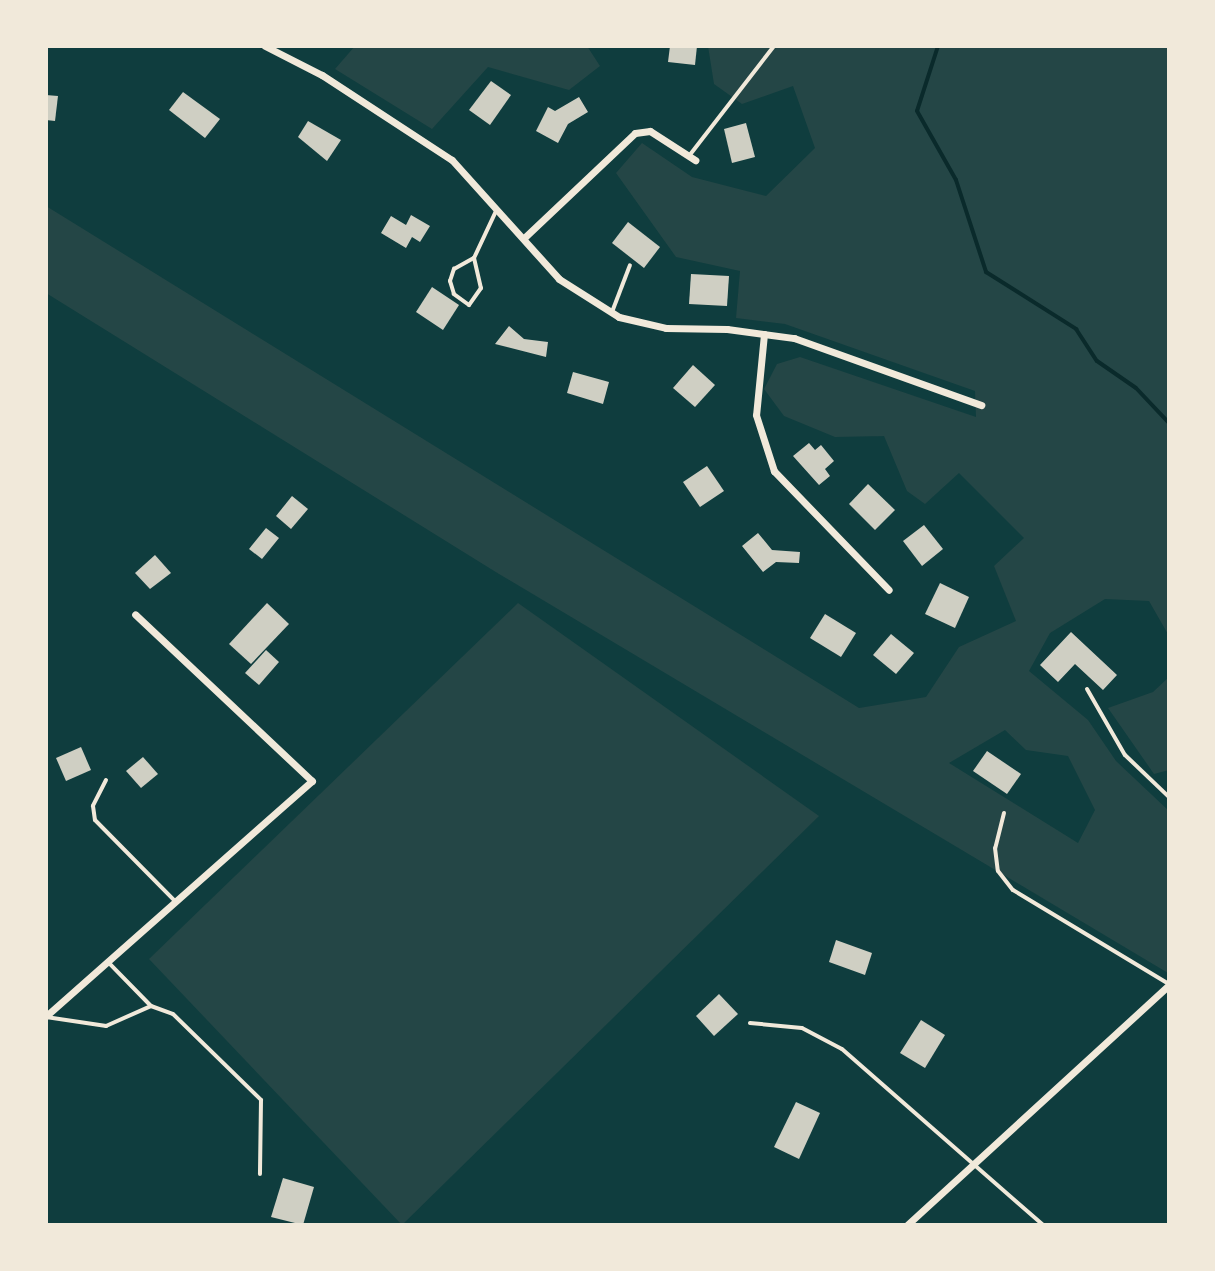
<!DOCTYPE html>
<html>
<head>
<meta charset="utf-8">
<style>
  body { margin:0 }
  #map { position:relative; width:1215px; height:1271px; overflow:hidden; background:#0f3d3e; font-family:Manrope,sans-serif }
  div>[style] { position:absolute }
  [style*='--x'] { left:calc(var(--x)*1px); top:calc(var(--y)*1px); width:calc(var(--w)*1px); rotate:calc(var(--a)*1deg) }
  .green>* { inset:0; background:#244646 }
  .stream>* { height:4px; margin:-2px; padding:0 2px; transform-origin:2px; border-radius:2px; background:#0a2a2b }
  .building>* { inset:0; background:#cfcfc3 }
  .service>* { height:4px; margin:-2px; padding:0 2px; transform-origin:2px; border-radius:2px; background:#f1e9da }
  .minor>* { height:7px; margin:-3.5px; padding:0 3.5px; transform-origin:3.5px; border-radius:3.5px; background:#f1e9da }
  span { translate:-50% -50%; white-space:nowrap; text-align:center; line-height:1.15; -webkit-text-stroke:6px #f1e9da; paint-order:stroke }
  .frame { position:absolute; inset:0; border:48px solid #f1e9da; pointer-events:none }
</style>
</head>
<body>
<div id="map">
  <div class="green">
    <div style="clip-path:polygon(355px 46px,587px 46px,600px 66px,569px 90px,488px 67px,432px 129px,335px 69px)"></div>
    <div style="clip-path:polygon(evenodd,708px 46px,1169px 46px,1169px 636px,1149px 601px,1105px 599px,1050px 633px,1029px 671px,1088px 720px,1116px 761px,1169px 811px,1168px 973px,499px 574px,46px 293px,46px 206px,859px 708px,926px 697px,959px 647px,1016px 621px,994px 566px,1024px 538px,959px 473px,925px 504px,907px 491px,884px 436px,835px 437px,784px 416px,764px 389px,777px 364px,800px 357px,976px 417px,975px 391px,785px 324px,736px 318px,740px 271px,676px 257px,616px 173px,642px 143px,692px 177px,766px 196px,815px 148px,793px 86px,742px 104px,714px 84px,708px 46px,1005px 730px,1026px 750px,1068px 756px,1095px 810px,1078px 843px,949px 763px,1005px 730px)"></div>
    <div style="clip-path:polygon(518px 603px,819px 816px,402px 1225px,149px 959px)"></div>
    <div style="clip-path:polygon(1169px 677px,1169px 770px,1154px 774px,1108px 708px,1153px 692px)"></div>
  </div>
  <div class="stream">
    <div style="--x:938;--y:46;--w:68;--a:107.9"></div>
    <div style="--x:917;--y:111;--w:79;--a:60.5"></div>
    <div style="--x:956;--y:180;--w:97;--a:71.9"></div>
    <div style="--x:986;--y:272;--w:107;--a:32.3"></div>
    <div style="--x:1076;--y:329;--w:38;--a:57"></div>
    <div style="--x:1097;--y:361;--w:47;--a:34.7"></div>
    <div style="--x:1136;--y:388;--w:48;--a:46.7"></div>
  </div>
  <div class="building">
    <div style="clip-path:polygon(670px 46px,697px 46px,695px 65px,668px 62px)"></div>
    <div style="clip-path:polygon(491px 81px,511px 95px,490px 125px,469px 110px)"></div>
    <div style="clip-path:polygon(183px 92px,220px 119px,205px 138px,169px 110px)"></div>
    <div style="clip-path:polygon(46px 95px,58px 96px,55px 121px,46px 120px)"></div>
    <div style="clip-path:polygon(579px 97px,588px 112px,568px 124px,558px 143px,536px 131px,548px 107px,555px 111px)"></div>
    <div style="clip-path:polygon(308px 121px,341px 140px,327px 161px,298px 137px)"></div>
    <div style="clip-path:polygon(746px 123px,755px 157px,732px 163px,724px 129px)"></div>
    <div style="clip-path:polygon(411px 215px,430px 226px,420px 242px,412px 237px,406px 248px,381px 233px,391px 216px,406px 225px)"></div>
    <div style="clip-path:polygon(628px 222px,660px 247px,644px 268px,612px 243px)"></div>
    <div style="clip-path:polygon(691px 274px,729px 276px,727px 306px,689px 304px)"></div>
    <div style="clip-path:polygon(432px 287px,459px 305px,443px 330px,416px 312px)"></div>
    <div style="clip-path:polygon(509px 326px,524px 339px,548px 342px,546px 357px,495px 344px)"></div>
    <div style="clip-path:polygon(693px 365px,715px 385px,695px 407px,673px 388px)"></div>
    <div style="clip-path:polygon(573px 372px,609px 382px,603px 404px,567px 393px)"></div>
    <div style="clip-path:polygon(809px 443px,815px 450px,821px 445px,834px 461px,825px 469px,830px 476px,819px 485px,793px 456px)"></div>
    <div style="clip-path:polygon(707px 466px,724px 491px,700px 507px,683px 482px)"></div>
    <div style="clip-path:polygon(868px 484px,895px 510px,875px 530px,849px 504px)"></div>
    <div style="clip-path:polygon(292px 496px,308px 509px,291px 529px,276px 516px)"></div>
    <div style="clip-path:polygon(924px 525px,943px 549px,922px 566px,903px 541px)"></div>
    <div style="clip-path:polygon(266px 528px,279px 538px,262px 559px,249px 549px)"></div>
    <div style="clip-path:polygon(758px 533px,772px 550px,800px 552px,799px 563px,776px 562px,763px 572px,742px 546px)"></div>
    <div style="clip-path:polygon(155px 555px,171px 573px,150px 589px,135px 573px)"></div>
    <div style="clip-path:polygon(940px 583px,969px 597px,955px 628px,925px 614px)"></div>
    <div style="clip-path:polygon(267px 603px,289px 624px,251px 664px,229px 644px)"></div>
    <div style="clip-path:polygon(825px 614px,856px 633px,841px 657px,810px 638px)"></div>
    <div style="clip-path:polygon(1071px 632px,1117px 675px,1103px 690px,1075px 664px,1058px 682px,1040px 665px)"></div>
    <div style="clip-path:polygon(891px 634px,914px 653px,896px 674px,873px 655px)"></div>
    <div style="clip-path:polygon(266px 650px,279px 662px,259px 685px,245px 673px)"></div>
    <div style="clip-path:polygon(81px 747px,91px 770px,66px 781px,56px 758px)"></div>
    <div style="clip-path:polygon(987px 751px,1021px 774px,1007px 794px,973px 771px)"></div>
    <div style="clip-path:polygon(143px 757px,158px 774px,141px 788px,126px 771px)"></div>
    <div style="clip-path:polygon(836px 940px,872px 953px,865px 975px,829px 962px)"></div>
    <div style="clip-path:polygon(719px 994px,738px 1014px,714px 1036px,696px 1016px)"></div>
    <div style="clip-path:polygon(921px 1020px,945px 1035px,925px 1068px,900px 1053px)"></div>
    <div style="clip-path:polygon(796px 1102px,820px 1113px,799px 1159px,774px 1147px)"></div>
    <div style="clip-path:polygon(283px 1178px,314px 1187px,303px 1225px,271px 1217px)"></div>
  </div>
  <div class="service">
    <div style="--x:689;--y:156;--w:139;--a:-52.3"></div>
    <div style="--x:474;--y:258;--w:31;--a:77"></div>
    <div style="--x:481;--y:288;--w:21;--a:125"></div>
    <div style="--x:469;--y:305;--w:19;--a:-144"></div>
    <div style="--x:454;--y:294;--w:14;--a:-107"></div>
    <div style="--x:450;--y:281;--w:13;--a:-72"></div>
    <div style="--x:454;--y:269;--w:23;--a:-29"></div>
    <div style="--x:474;--y:258;--w:54;--a:-64.9"></div>
    <div style="--x:612;--y:312;--w:50;--a:-69"></div>
    <div style="--x:1087;--y:689;--w:76;--a:60.1"></div>
    <div style="--x:1125;--y:755;--w:61;--a:43.7"></div>
    <div style="--x:106;--y:780;--w:29;--a:117"></div>
    <div style="--x:93;--y:806;--w:14;--a:82"></div>
    <div style="--x:95;--y:820;--w:114;--a:45.4"></div>
    <div style="--x:1004;--y:813;--w:36;--a:104"></div>
    <div style="--x:995;--y:848;--w:23;--a:83"></div>
    <div style="--x:998;--y:871;--w:24;--a:52"></div>
    <div style="--x:1013;--y:890;--w:182;--a:31.1"></div>
    <div style="--x:151;--y:1006;--w:23;--a:20"></div>
    <div style="--x:173;--y:1014;--w:123;--a:44.3"></div>
    <div style="--x:261;--y:1100;--w:74;--a:90.8"></div>
    <div style="--x:46;--y:1017;--w:61;--a:8.5"></div>
    <div style="--x:106;--y:1026;--w:49;--a:-24"></div>
    <div style="--x:151;--y:1006;--w:60;--a:-134.3"></div>
    <div style="--x:750;--y:1023;--w:52;--a:5.5"></div>
    <div style="--x:802;--y:1028;--w:45;--a:27.7"></div>
    <div style="--x:842;--y:1049;--w:267;--a:41.2"></div>
  </div>
  <div class="minor">
    <div style="--x:265;--y:46;--w:64;--a:27"></div>
    <div style="--x:322;--y:75;--w:155;--a:33.2"></div>
    <div style="--x:452;--y:160;--w:160;--a:48"></div>
    <div style="--x:559;--y:279;--w:71;--a:32.3"></div>
    <div style="--x:619;--y:317;--w:48;--a:13.2"></div>
    <div style="--x:666;--y:328;--w:61;--a:0.9"></div>
    <div style="--x:727;--y:329;--w:68;--a:7.7"></div>
    <div style="--x:794;--y:338;--w:199;--a:19.7"></div>
    <div style="--x:525;--y:237;--w:151;--a:-43.4"></div>
    <div style="--x:635;--y:133;--w:15;--a:-8"></div>
    <div style="--x:650;--y:131;--w:54;--a:32.8"></div>
    <div style="--x:764;--y:334;--w:81;--a:95.6"></div>
    <div style="--x:756;--y:415;--w:59;--a:72.2"></div>
    <div style="--x:774;--y:471;--w:165;--a:46"></div>
    <div style="--x:46;--y:1016;--w:355;--a:-41.5"></div>
    <div style="--x:312;--y:781;--w:243;--a:-136.7"></div>
    <div style="--x:907;--y:1225;--w:355;--a:-42.5"></div>
  </div>
  <div class="frame"></div>
</div>
</body>
</html>
